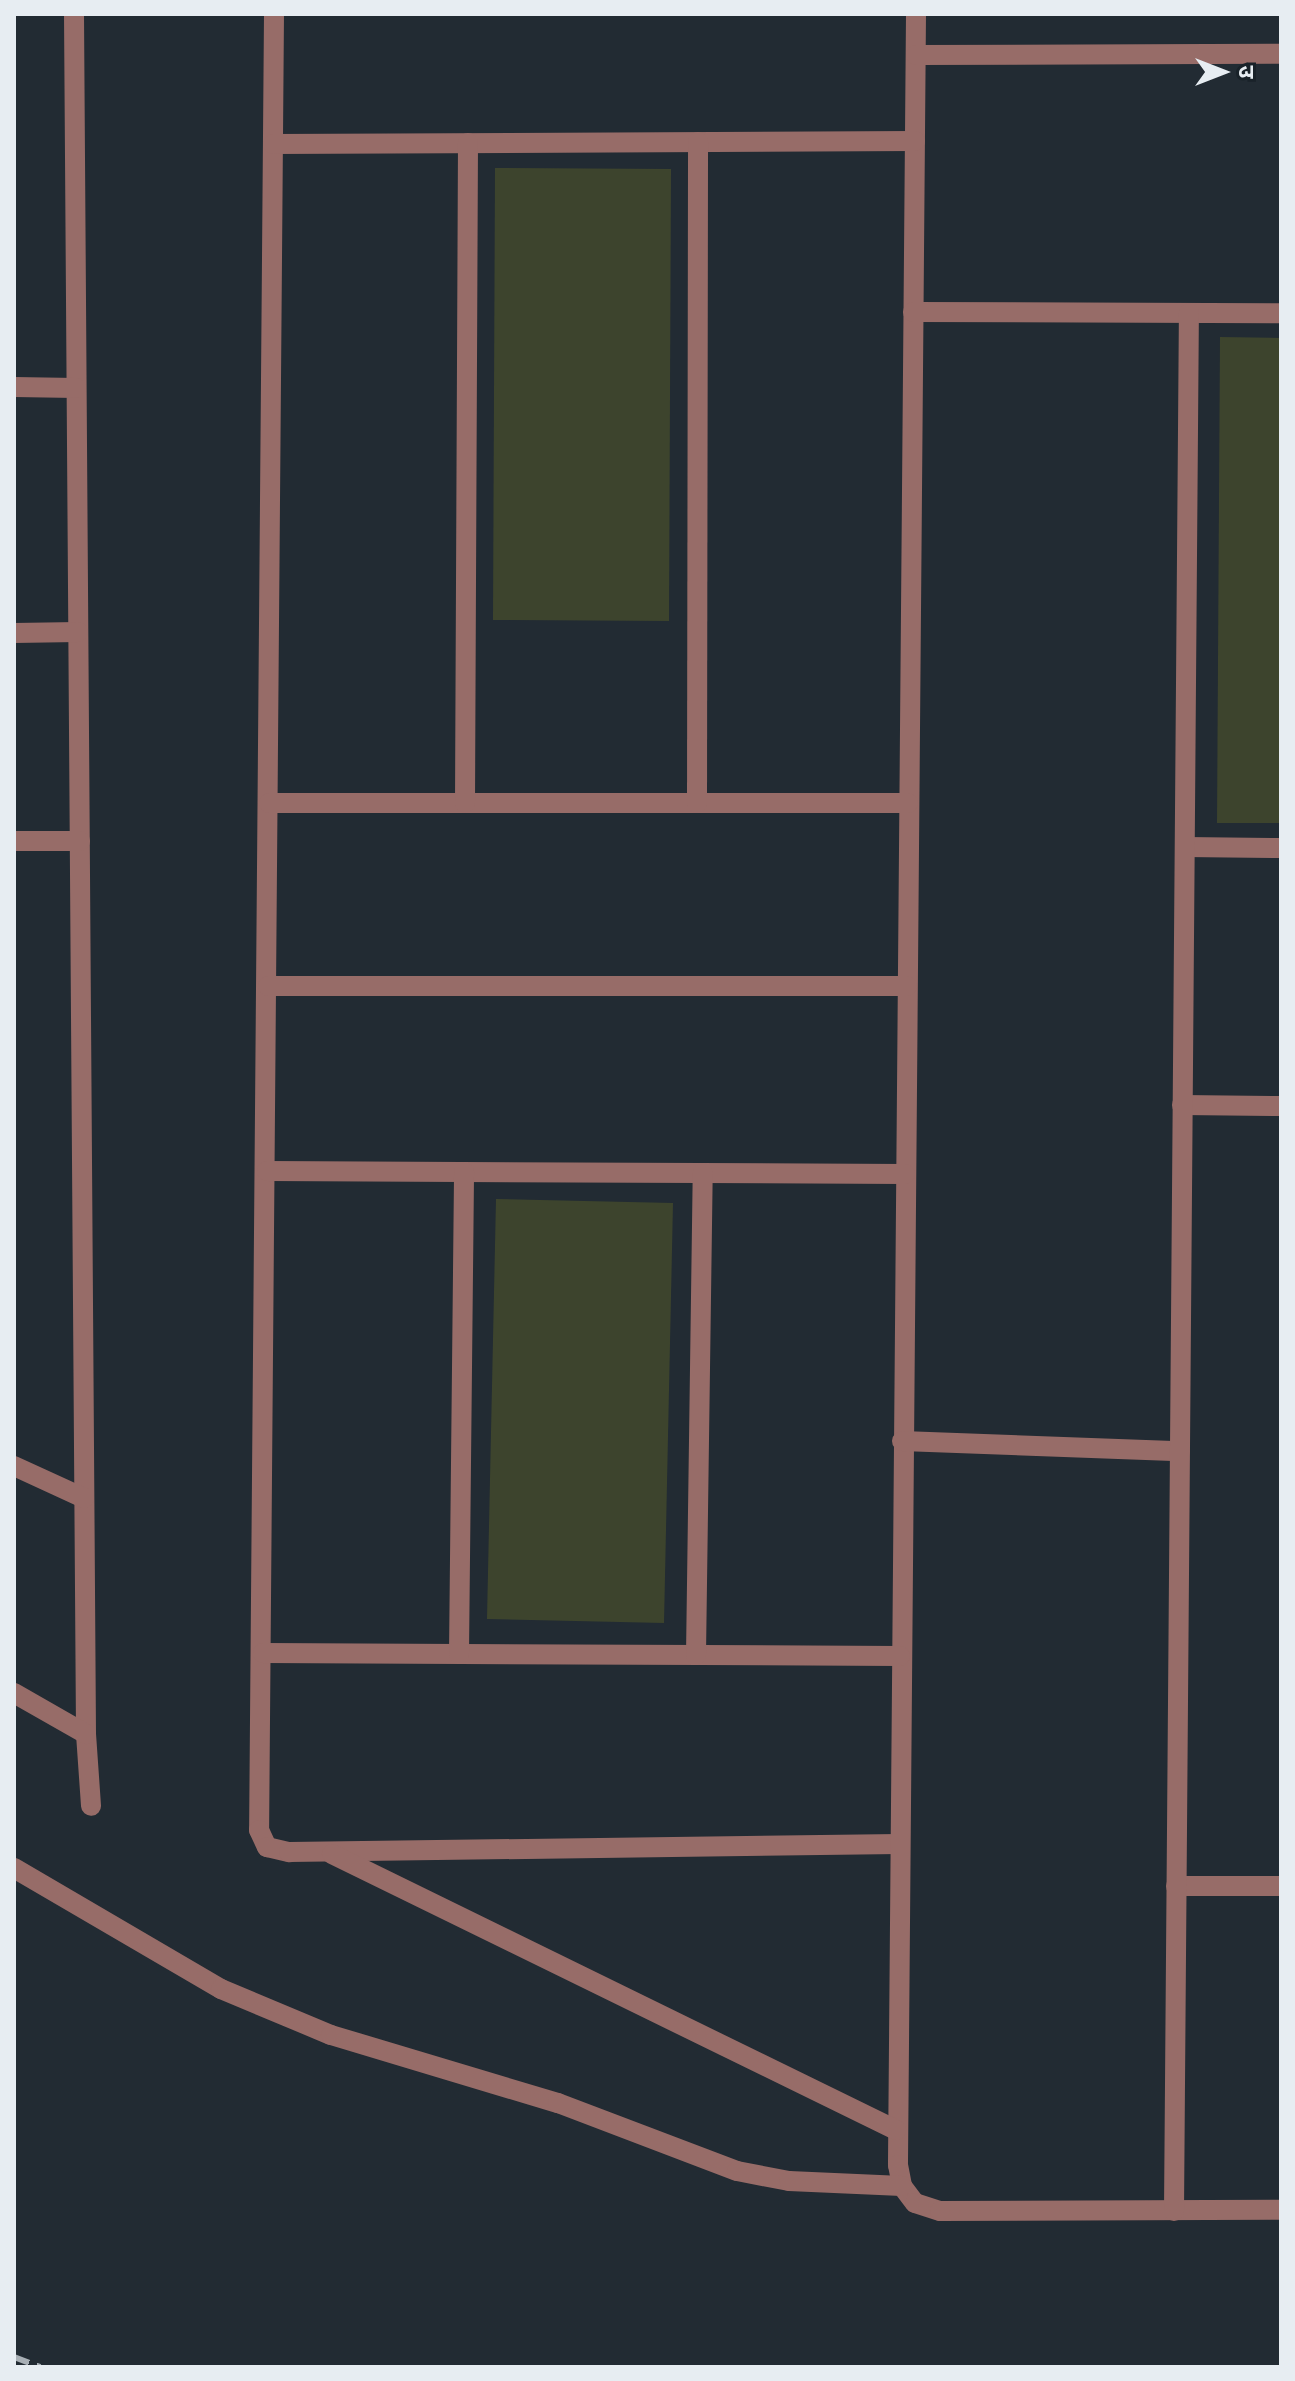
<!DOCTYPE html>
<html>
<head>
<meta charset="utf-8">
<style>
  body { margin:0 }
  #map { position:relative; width:1295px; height:2381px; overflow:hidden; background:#222b33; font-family:"Space Grotesk","Noto Sans Devanagari",sans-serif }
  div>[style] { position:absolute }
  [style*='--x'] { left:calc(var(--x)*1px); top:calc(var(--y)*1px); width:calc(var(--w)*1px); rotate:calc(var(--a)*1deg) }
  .green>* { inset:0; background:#3d442d }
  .minor>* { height:20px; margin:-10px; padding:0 10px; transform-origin:10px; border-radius:10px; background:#976c68 }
  .rail>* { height:6px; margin-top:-3px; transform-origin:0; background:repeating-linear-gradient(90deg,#a8afb5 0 16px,transparent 0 24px) }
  span { translate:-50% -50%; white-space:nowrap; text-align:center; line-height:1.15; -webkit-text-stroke:6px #192229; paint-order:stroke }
  .frame { position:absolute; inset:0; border:16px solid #e7edf2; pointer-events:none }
  .north { position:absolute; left:1183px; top:32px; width:80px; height:80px; -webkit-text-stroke:6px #192229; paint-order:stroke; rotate:90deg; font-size:22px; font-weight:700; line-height:32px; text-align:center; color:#e7edf2 }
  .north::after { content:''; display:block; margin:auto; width:28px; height:36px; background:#e7edf2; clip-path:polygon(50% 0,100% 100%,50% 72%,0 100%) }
</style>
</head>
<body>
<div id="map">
  <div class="green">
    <div style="clip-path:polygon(495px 168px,671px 169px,669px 621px,493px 620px)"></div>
    <div style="clip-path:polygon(1220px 337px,1281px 338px,1281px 823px,1217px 823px)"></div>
    <div style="clip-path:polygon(496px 1199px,673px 1203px,664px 1623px,487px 1619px)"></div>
  </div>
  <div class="minor">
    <div style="--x:74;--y:14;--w:1720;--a:89.6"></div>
    <div style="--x:86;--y:1734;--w:72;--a:86"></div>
    <div style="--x:274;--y:14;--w:1816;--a:90.47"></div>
    <div style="--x:259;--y:1830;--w:19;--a:65"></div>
    <div style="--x:267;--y:1847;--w:23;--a:13"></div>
    <div style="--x:289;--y:1852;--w:610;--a:-0.75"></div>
    <div style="--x:916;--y:14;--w:2151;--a:90.48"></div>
    <div style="--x:898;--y:2165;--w:21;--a:79"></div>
    <div style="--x:902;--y:2186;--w:21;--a:53"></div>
    <div style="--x:915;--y:2203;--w:26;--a:18"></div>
    <div style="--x:940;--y:2211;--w:341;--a:-0.2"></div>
    <div style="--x:916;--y:55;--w:365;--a:-0.2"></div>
    <div style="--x:273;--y:144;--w:642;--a:-0.27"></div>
    <div style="--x:913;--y:312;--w:368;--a:0.2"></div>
    <div style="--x:14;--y:387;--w:62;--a:0.9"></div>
    <div style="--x:14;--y:633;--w:64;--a:-0.9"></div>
    <div style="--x:269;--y:803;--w:639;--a:0"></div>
    <div style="--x:465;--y:803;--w:660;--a:-89.74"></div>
    <div style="--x:697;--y:803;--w:661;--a:-89.91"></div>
    <div style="--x:14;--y:841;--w:66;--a:0"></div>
    <div style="--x:1185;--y:847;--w:96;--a:0.6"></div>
    <div style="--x:268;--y:986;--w:639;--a:0"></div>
    <div style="--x:1182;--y:1105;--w:99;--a:0.6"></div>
    <div style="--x:267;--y:1171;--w:638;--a:0.27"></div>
    <div style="--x:902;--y:1441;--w:278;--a:2.1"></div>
    <div style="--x:14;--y:1466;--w:77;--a:24.6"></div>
    <div style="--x:263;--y:1653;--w:637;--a:0.27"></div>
    <div style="--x:459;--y:1654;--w:482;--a:-89.4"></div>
    <div style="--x:696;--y:1655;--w:482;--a:-89.2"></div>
    <div style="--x:14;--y:1693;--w:83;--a:29.7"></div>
    <div style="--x:332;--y:1854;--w:628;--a:26.08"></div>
    <div style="--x:14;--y:1868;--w:240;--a:30.3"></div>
    <div style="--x:221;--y:1989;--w:119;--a:22.7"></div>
    <div style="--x:331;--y:2035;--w:237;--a:16.7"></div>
    <div style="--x:558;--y:2103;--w:191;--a:20.8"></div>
    <div style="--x:737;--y:2171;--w:53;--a:10.9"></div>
    <div style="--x:789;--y:2181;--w:113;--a:2.5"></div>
    <div style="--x:1176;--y:1886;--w:105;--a:0"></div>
    <div style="--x:1174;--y:2211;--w:1898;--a:-89.55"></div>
  </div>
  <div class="rail">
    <div style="--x:14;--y:2357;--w:28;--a:21"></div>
  </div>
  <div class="frame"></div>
  <div class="north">उ</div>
</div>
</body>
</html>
